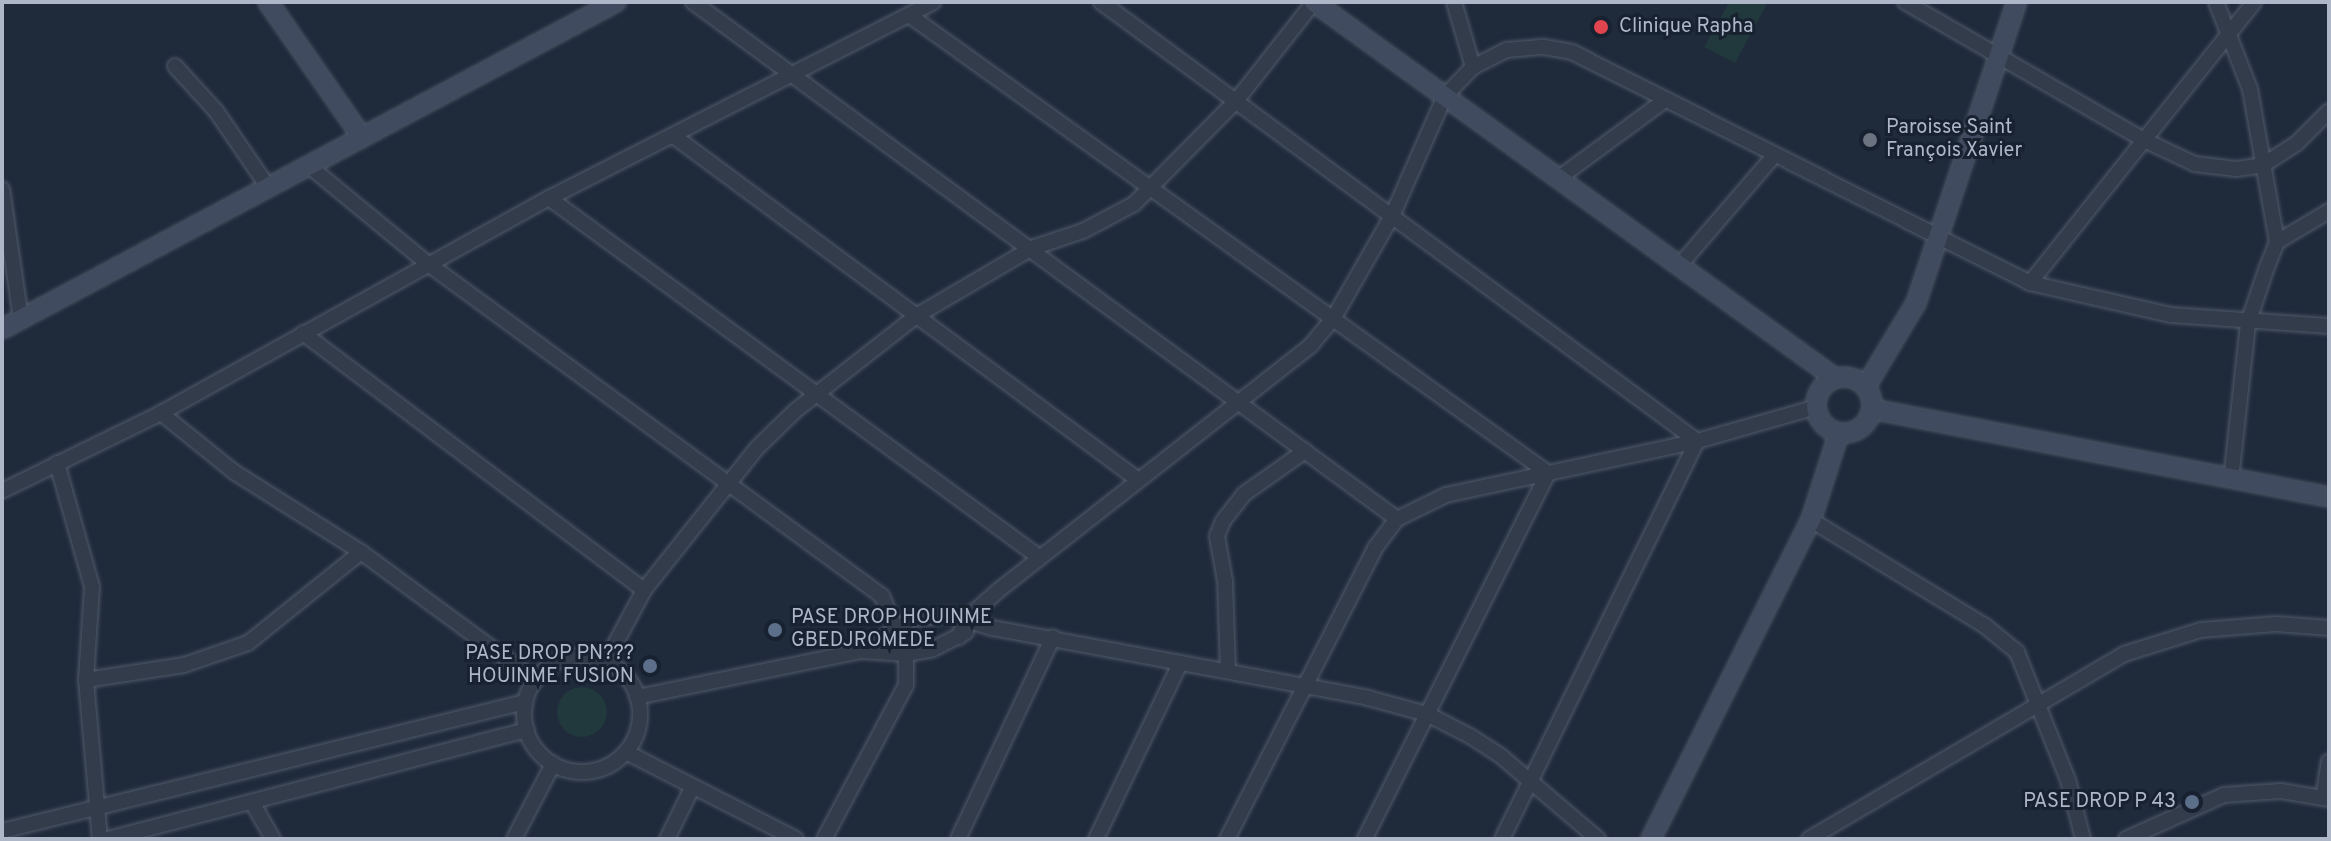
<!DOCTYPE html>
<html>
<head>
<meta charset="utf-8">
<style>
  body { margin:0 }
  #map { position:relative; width:2331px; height:841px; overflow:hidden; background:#1f2a3b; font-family:Overpass,sans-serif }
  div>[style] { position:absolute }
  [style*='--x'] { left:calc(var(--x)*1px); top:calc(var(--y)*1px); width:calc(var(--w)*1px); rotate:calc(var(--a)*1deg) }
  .green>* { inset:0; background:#21383c }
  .round { border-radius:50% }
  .roads { filter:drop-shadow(0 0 2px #505a69) drop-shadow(0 0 2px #505a69) }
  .street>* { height:14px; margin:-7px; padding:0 7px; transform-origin:7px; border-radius:7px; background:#333c4b }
  .street>.ring { margin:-7px; padding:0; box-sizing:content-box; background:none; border:14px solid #333c4b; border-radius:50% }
  .secondary>* { height:18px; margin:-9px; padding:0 9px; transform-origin:9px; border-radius:9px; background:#404b5f }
  .secondary>.ring { margin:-9px; padding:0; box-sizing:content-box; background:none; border:18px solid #404b5f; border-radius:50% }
  .dots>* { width:22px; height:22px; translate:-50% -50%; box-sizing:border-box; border:4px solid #182130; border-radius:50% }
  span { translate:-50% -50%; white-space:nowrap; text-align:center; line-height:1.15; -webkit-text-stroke:6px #182130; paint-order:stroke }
  .poi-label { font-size:20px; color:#adb7c8 }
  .left { translate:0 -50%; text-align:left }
  .right { translate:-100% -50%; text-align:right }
  .frame { position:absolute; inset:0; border:4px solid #adb7c8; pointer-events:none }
</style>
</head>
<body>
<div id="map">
  <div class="green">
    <div style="clip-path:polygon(1729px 2px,1768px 2px,1735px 63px,1704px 47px)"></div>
    <div class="round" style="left:557px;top:687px;width:50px;height:50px"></div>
  </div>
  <div class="roads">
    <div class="street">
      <div style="--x:693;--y:2;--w:873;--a:36.29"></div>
      <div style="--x:1101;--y:2;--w:740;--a:36.37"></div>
      <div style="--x:1697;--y:441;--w:443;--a:116.1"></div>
      <div style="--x:1454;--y:2;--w:68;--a:73.7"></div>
      <div style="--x:1905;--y:2;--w:274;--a:30"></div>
      <div style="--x:2142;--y:139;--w:59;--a:25.3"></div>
      <div style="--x:2195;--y:164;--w:41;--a:7"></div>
      <div style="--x:2236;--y:169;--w:27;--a:-8"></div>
      <div style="--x:2263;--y:165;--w:40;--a:-32.9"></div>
      <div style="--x:2297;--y:143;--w:45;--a:-45"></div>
      <div style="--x:2216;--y:2;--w:93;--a:68.7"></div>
      <div style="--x:2250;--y:89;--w:155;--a:80"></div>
      <div style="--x:909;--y:15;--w:786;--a:35.63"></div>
      <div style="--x:1548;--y:473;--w:409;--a:116.6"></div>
      <div style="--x:175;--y:66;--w:61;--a:47.7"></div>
      <div style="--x:216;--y:111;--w:92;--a:55.6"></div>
      <div style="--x:675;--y:137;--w:575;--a:36.51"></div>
      <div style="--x:308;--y:165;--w:154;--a:39.5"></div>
      <div style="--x:427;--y:263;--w:564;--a:36.2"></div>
      <div style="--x:882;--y:596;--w:63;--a:67.5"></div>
      <div style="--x:906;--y:654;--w:31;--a:90"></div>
      <div style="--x:906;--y:685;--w:174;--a:118"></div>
      <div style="--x:1559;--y:178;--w:132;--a:-36.3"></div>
      <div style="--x:2;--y:189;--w:131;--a:81.7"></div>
      <div style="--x:549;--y:198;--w:607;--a:36.23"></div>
      <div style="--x:1680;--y:265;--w:143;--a:-49.3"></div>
      <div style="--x:2030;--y:283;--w:359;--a:-51.4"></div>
      <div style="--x:303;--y:333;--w:427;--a:37"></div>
      <div style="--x:161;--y:413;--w:94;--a:38.9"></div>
      <div style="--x:234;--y:472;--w:150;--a:32.2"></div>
      <div style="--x:361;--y:552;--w:216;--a:36.3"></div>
      <div style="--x:57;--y:463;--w:129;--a:74.2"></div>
      <div style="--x:92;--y:587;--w:93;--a:93.7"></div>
      <div style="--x:86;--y:680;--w:160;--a:85"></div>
      <div style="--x:2231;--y:480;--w:158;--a:-83.8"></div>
      <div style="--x:2248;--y:323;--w:59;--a:-71.3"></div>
      <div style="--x:2267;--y:267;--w:27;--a:-68"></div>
      <div style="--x:2277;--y:242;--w:61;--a:-30.8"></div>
      <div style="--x:2;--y:491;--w:177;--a:-26.1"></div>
      <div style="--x:161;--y:413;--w:444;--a:-29"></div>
      <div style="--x:549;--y:198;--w:431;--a:-27"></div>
      <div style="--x:1811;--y:520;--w:202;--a:31.3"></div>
      <div style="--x:1984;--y:625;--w:43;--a:39.3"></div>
      <div style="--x:2017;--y:652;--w:138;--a:68.3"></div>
      <div style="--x:2068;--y:780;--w:61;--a:75.7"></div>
      <div style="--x:959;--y:637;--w:19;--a:-69"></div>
      <div style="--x:966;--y:619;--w:44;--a:-41.3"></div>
      <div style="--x:999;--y:590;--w:397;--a:-38.1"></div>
      <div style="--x:1311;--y:345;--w:34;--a:-50"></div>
      <div style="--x:1333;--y:319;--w:119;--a:-60.2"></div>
      <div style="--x:1392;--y:216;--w:131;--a:-66.2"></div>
      <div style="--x:1445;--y:96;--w:40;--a:-46"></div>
      <div style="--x:1473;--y:67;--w:38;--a:-27"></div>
      <div style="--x:1507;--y:50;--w:37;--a:-5"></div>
      <div style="--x:1544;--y:47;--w:28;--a:10"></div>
      <div style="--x:1572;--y:52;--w:513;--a:26.76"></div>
      <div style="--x:2030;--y:283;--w:145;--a:12.8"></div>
      <div style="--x:2171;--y:315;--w:158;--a:4"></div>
      <div style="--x:862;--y:651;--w:59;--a:-32.6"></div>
      <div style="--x:912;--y:619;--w:39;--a:-6"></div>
      <div style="--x:951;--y:615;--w:43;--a:17.6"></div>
      <div style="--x:992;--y:628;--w:382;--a:10.5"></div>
      <div style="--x:1368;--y:698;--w:61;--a:15.2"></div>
      <div style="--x:1427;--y:714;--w:48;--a:27.1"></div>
      <div style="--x:1470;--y:736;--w:38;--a:33"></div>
      <div style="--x:1502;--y:757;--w:126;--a:40.5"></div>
      <div class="ring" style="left:524px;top:656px;width:102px;height:102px"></div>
      <div style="--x:606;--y:661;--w:81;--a:-61.8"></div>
      <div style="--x:644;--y:590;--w:181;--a:-51.5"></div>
      <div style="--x:757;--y:448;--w:53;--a:-44.2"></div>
      <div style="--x:795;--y:411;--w:154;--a:-38.1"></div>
      <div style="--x:916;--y:316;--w:134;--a:-30.4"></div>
      <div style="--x:1032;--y:248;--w:54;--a:-18.4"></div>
      <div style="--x:1083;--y:231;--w:58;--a:-27.9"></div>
      <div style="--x:1134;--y:204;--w:145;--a:-45.3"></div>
      <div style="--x:1236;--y:101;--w:126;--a:-51.8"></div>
      <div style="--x:1228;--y:671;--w:90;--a:-91.9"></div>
      <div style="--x:1225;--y:581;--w:46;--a:-100.1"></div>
      <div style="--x:1217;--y:536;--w:16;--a:-68"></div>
      <div style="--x:1223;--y:521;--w:34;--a:-52"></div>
      <div style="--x:1244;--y:494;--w:75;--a:-35.2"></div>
      <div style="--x:86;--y:680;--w:99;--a:-8.7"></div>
      <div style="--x:184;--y:665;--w:68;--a:-19"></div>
      <div style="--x:248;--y:643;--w:145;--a:-38.8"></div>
      <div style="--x:637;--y:697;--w:230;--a:-11.6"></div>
      <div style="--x:862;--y:651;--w:44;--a:3.9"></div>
      <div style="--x:906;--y:654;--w:27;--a:-10"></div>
      <div style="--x:933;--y:649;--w:37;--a:-27"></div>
      <div style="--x:626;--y:752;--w:191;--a:27.1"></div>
      <div style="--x:2323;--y:798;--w:37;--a:-81"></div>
      <div style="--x:252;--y:802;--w:43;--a:60.4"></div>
      <div style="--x:2;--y:831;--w:539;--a:-13.86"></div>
      <div style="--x:108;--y:839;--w:433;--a:-14.6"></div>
      <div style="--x:514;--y:839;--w:85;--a:-62.5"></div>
      <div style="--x:667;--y:839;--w:57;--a:-63.9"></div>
      <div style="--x:958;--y:839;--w:223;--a:-64.8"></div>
      <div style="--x:1096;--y:839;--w:194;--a:-64.4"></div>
      <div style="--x:1227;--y:839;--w:326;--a:-63"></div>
      <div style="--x:1375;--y:548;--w:36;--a:-53"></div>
      <div style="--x:1397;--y:519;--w:55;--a:-26.1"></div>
      <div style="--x:1446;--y:495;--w:257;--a:-12.1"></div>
      <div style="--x:1697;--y:441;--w:124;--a:-15.9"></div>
      <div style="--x:1809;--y:839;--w:365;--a:-30.4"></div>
      <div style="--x:2124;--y:654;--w:81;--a:-17.3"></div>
      <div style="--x:2201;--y:630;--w:75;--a:-4.6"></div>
      <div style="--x:2276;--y:624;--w:53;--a:4.3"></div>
      <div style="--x:2126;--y:839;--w:107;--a:-24.2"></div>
      <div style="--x:2224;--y:795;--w:57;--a:-4"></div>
      <div style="--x:2281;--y:791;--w:49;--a:9.5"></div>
    </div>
    <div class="secondary">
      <div style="--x:268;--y:2;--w:163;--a:55.2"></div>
      <div style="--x:1314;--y:2;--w:643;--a:35.82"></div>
      <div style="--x:2;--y:329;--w:696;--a:-28.04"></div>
      <div class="ring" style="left:1816px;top:377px;width:38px;height:38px"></div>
      <div style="--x:1866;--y:386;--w:97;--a:-58.9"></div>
      <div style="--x:1916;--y:303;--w:317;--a:-71.5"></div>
      <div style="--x:1872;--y:409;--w:465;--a:10.9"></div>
      <div style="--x:1651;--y:839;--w:357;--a:-63.4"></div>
      <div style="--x:1811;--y:520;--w:91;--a:-72.2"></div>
    </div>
  </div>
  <div class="dots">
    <div style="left:1601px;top:27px;background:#e0444e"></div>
    <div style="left:1870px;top:140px;background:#6b7280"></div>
    <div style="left:775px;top:630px;background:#5c6f8a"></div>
    <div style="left:650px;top:666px;background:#5c6f8a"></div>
    <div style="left:2192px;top:802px;background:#5c6f8a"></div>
  </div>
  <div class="poi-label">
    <span class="left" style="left:1619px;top:27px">Clinique Rapha</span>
    <span class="left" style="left:1886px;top:140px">Paroisse Saint<br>François Xavier</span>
    <span class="left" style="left:791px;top:630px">PASE DROP HOUINME<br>GBEDJROMEDE</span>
    <span class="right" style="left:634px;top:666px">PASE DROP PN???<br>HOUINME FUSION</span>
    <span class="right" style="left:2176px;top:802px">PASE DROP P 43</span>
  </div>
  <div class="frame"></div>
</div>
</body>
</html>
